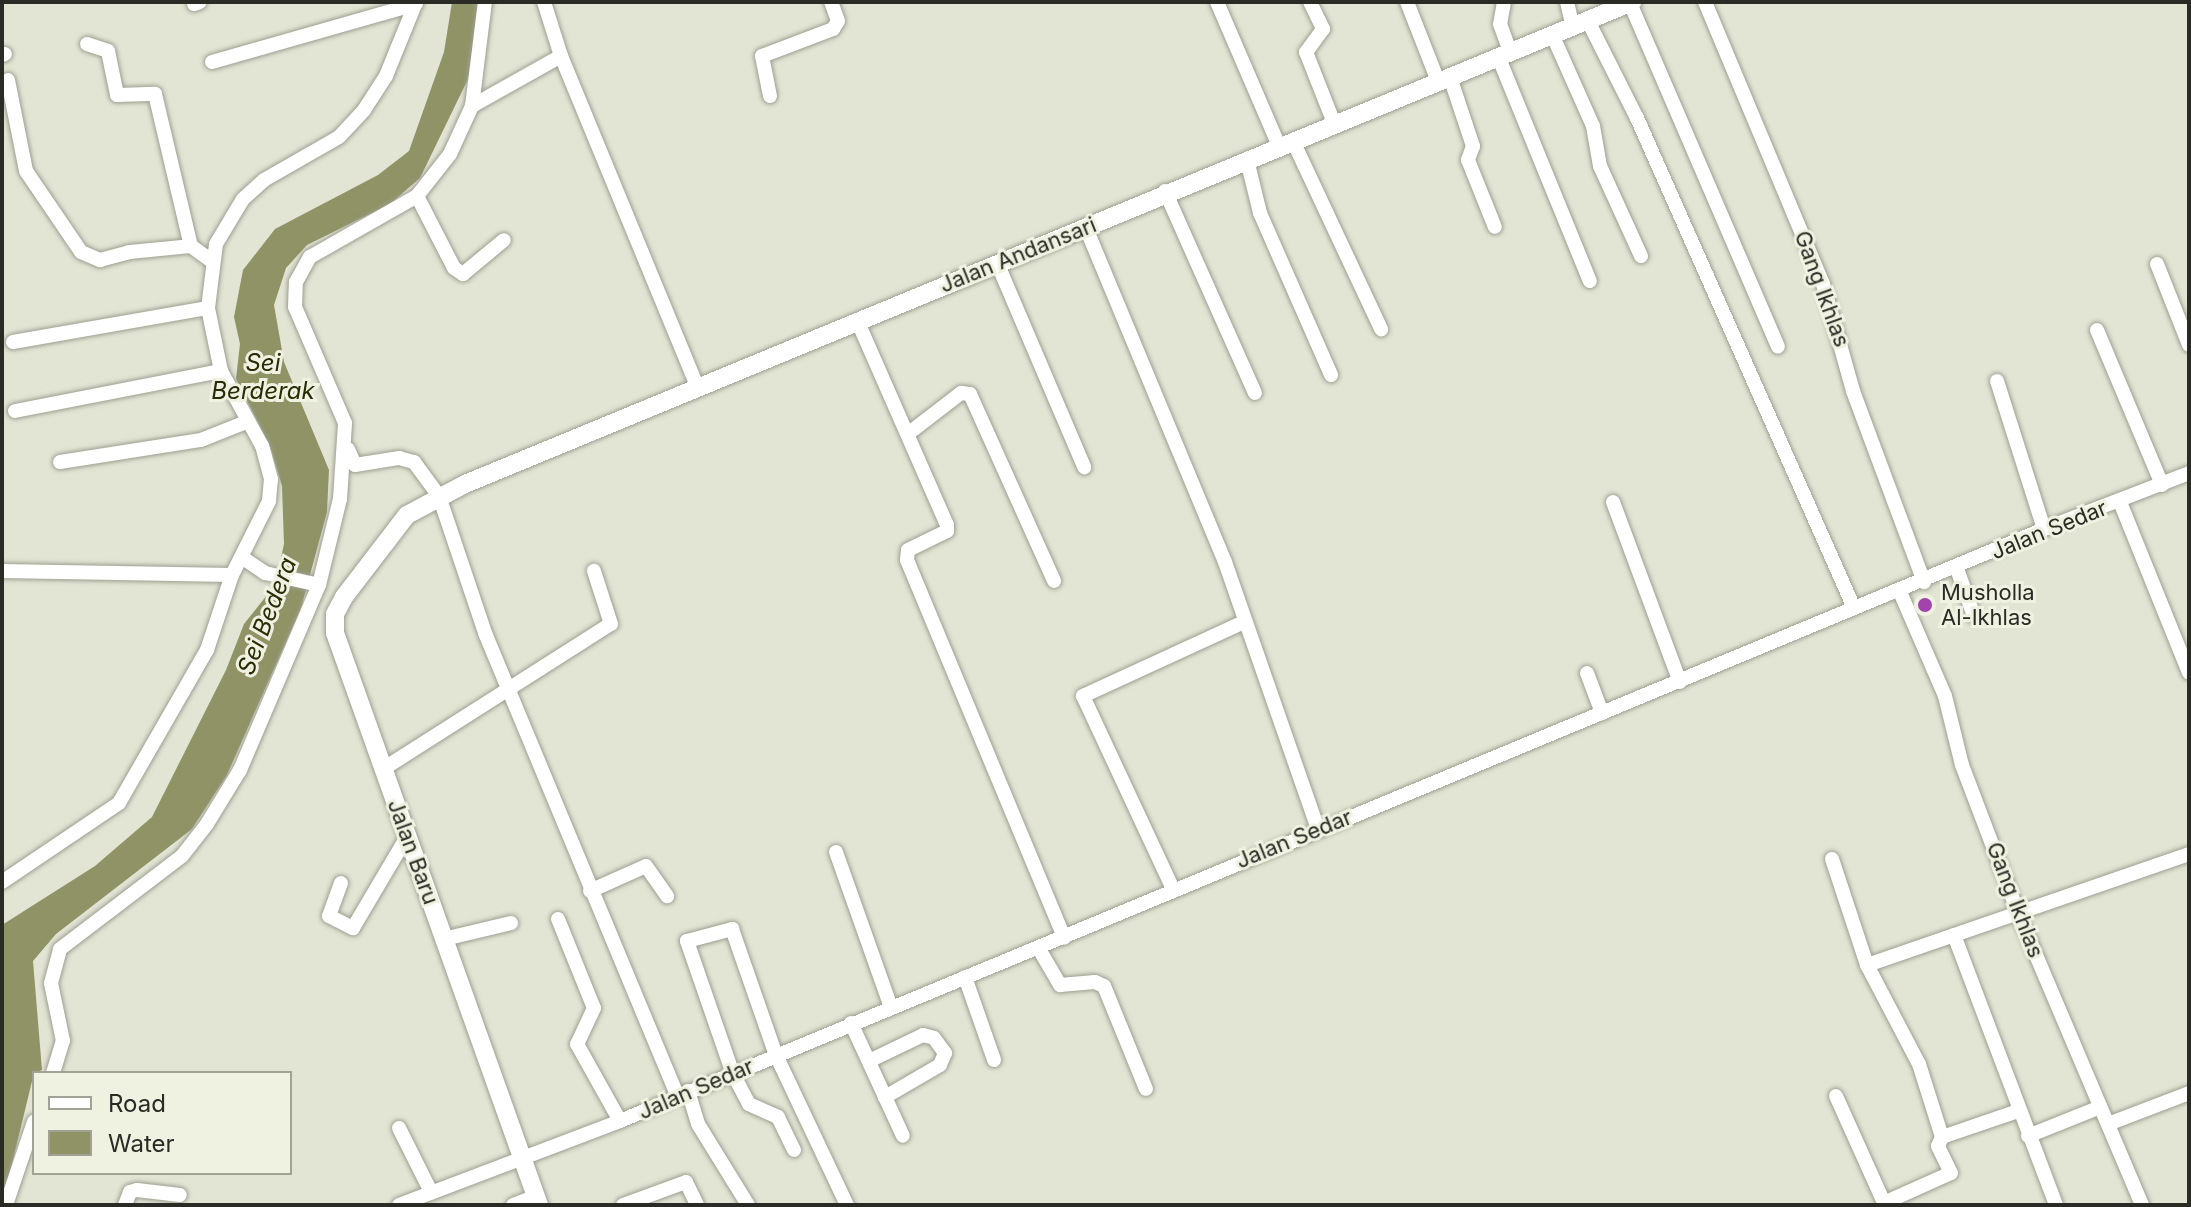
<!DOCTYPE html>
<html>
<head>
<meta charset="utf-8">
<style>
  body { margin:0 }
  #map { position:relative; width:2191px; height:1207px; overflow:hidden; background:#e2e4d4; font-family:Inter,sans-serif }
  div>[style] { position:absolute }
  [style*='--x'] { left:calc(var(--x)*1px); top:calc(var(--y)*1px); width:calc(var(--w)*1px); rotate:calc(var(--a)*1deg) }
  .water>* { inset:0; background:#8f9365 }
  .roads { filter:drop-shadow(0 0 2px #9d9f90) drop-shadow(0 0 2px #9d9f90) }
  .minor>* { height:14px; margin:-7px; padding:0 7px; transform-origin:7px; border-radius:7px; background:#fff }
  .tertiary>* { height:18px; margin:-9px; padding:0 9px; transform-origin:9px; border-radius:9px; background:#fff }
  .dots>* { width:22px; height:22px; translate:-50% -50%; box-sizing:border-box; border:4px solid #eff1e1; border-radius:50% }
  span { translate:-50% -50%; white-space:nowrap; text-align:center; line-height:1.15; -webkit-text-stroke:6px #eff1e1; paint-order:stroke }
  .street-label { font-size:22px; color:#2a2b25 }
  .poi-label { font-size:22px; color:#2a2b25 }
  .left { translate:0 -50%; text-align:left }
  .water-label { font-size:24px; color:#2a2c05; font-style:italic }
  .frame { position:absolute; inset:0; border:4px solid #2a2b25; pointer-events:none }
  .legend { position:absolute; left:32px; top:1071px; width:260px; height:104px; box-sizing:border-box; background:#eff1e1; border:2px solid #a0a296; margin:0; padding:10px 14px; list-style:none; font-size:24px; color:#2a2b25 }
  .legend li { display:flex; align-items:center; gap:16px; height:40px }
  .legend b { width:40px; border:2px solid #a0a296 }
</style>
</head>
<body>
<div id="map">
  <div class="water">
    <div style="clip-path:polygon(452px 2px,480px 2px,470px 75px,420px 178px,390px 204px,307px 245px,286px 268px,274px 305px,284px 362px,329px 470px,327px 512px,301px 608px,227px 775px,192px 829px,56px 934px,33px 961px,42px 1070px,34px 1073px,2px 1205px,2px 925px,95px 866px,152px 817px,226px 670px,244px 624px,275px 585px,284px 544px,282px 486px,270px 446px,236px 379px,240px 344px,234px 317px,243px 270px,275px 229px,378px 175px,409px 151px,444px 52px)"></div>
  </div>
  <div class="roads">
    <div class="minor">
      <div style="--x:544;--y:2;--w:57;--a:72.5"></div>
      <div style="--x:561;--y:56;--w:359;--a:67.6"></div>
      <div style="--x:1217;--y:2;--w:157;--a:66.7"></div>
      <div style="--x:1310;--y:2;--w:30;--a:64"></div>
      <div style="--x:1323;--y:29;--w:29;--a:126"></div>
      <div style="--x:1306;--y:52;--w:76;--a:68.5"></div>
      <div style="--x:1407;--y:2;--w:85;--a:68.6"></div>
      <div style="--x:1504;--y:2;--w:22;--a:100"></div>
      <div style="--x:1500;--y:24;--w:29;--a:70"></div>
      <div style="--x:1567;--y:2;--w:26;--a:77"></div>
      <div style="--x:1705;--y:2;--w:306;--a:67.3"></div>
      <div style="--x:1823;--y:284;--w:111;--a:74.3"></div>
      <div style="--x:1853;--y:391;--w:204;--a:69.6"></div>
      <div style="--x:1630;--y:3;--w:374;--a:66.7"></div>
      <div style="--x:194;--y:4;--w:6;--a:-18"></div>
      <div style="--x:1588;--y:21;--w:109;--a:63.2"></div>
      <div style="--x:1637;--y:118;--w:536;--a:66.11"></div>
      <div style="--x:1552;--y:34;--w:101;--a:66"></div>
      <div style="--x:1593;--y:126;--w:41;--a:80.1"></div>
      <div style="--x:1600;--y:166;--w:99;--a:65.5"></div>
      <div style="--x:87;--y:44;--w:22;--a:18"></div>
      <div style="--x:108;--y:51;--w:45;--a:78.4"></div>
      <div style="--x:117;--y:95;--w:38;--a:-2"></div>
      <div style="--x:155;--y:94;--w:156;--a:76.7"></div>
      <div style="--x:191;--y:246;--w:26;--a:36"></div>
      <div style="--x:2;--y:55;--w:3;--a:-18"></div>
      <div style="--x:1498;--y:56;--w:243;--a:67.8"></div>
      <div style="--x:212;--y:62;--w:212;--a:-15.9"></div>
      <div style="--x:1450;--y:77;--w:73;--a:71.6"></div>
      <div style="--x:1473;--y:146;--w:15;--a:110"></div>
      <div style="--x:1468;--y:160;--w:72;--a:68.1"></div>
      <div style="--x:8;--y:80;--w:93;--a:78.8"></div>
      <div style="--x:26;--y:171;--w:98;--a:55.8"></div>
      <div style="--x:81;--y:252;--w:21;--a:23"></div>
      <div style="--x:100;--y:260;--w:30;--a:-15"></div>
      <div style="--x:129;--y:252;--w:62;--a:-5.5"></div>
      <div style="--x:770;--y:96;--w:41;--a:-101.3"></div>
      <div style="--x:762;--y:56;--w:76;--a:-20.8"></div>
      <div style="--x:833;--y:29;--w:9;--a:-58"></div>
      <div style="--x:838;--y:21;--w:20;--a:-110"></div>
      <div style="--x:472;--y:106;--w:102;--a:-29.3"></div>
      <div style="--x:1293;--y:141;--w:208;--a:64.9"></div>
      <div style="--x:1247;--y:160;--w:55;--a:76.2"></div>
      <div style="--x:1260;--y:213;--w:177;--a:66.3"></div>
      <div style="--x:1165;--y:191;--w:221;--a:66"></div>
      <div style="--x:417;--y:196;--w:81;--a:62.8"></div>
      <div style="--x:454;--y:268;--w:11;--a:34"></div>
      <div style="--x:463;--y:274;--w:53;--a:-39.7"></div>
      <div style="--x:1086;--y:228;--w:362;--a:67.4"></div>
      <div style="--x:1225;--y:562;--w:283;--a:70.8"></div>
      <div style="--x:2157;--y:264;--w:87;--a:68.4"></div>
      <div style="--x:998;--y:265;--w:220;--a:66.9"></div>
      <div style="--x:857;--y:320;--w:224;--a:66.3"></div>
      <div style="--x:947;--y:525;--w:6;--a:90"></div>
      <div style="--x:947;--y:531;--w:43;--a:154"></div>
      <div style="--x:908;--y:550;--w:10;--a:96"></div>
      <div style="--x:907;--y:560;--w:409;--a:67.4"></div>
      <div style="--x:2097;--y:330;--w:168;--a:67.2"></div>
      <div style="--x:13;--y:342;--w:198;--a:-9.9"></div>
      <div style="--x:1997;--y:381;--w:155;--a:72.4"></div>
      <div style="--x:15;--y:411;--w:210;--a:-11"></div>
      <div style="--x:909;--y:433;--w:66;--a:-37.6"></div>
      <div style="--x:961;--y:393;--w:9;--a:6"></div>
      <div style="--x:970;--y:394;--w:205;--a:65.8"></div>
      <div style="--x:348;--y:449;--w:17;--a:66"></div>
      <div style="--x:355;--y:465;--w:45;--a:-9"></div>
      <div style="--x:399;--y:458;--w:16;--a:15"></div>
      <div style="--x:414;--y:462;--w:42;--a:53.7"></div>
      <div style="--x:439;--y:496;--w:145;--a:71.4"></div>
      <div style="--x:485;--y:633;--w:503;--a:67.42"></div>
      <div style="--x:60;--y:462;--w:143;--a:-8.9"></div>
      <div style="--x:201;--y:440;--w:48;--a:-21.8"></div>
      <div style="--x:1613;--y:502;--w:192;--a:69.6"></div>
      <div style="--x:2120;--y:502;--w:184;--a:68"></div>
      <div style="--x:243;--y:558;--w:27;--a:34"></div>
      <div style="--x:265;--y:573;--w:55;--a:12.5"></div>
      <div style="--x:1957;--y:569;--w:50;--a:70.1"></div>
      <div style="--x:2;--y:571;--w:230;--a:1"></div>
      <div style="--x:1900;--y:592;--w:113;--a:66.6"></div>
      <div style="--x:1945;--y:696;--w:71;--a:76.2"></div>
      <div style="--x:1962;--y:765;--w:160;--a:69.2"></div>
      <div style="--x:2019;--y:915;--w:315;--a:67"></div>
      <div style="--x:1587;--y:673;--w:43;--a:69.4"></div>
      <div style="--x:383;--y:769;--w:270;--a:-32.5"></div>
      <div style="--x:611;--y:624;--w:56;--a:-107.8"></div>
      <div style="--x:836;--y:852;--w:164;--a:70.5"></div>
      <div style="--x:1832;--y:859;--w:112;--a:71.7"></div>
      <div style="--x:1867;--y:965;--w:112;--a:62.3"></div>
      <div style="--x:1919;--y:1064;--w:77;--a:72.5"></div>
      <div style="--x:1942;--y:1137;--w:80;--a:-18.9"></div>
      <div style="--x:2;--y:882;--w:141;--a:-34"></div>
      <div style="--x:119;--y:803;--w:177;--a:-60.1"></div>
      <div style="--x:207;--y:650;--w:79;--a:-71.6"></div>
      <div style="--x:232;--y:575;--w:83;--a:-63.4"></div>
      <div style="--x:269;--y:501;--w:22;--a:-85"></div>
      <div style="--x:271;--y:479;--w:34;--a:-105"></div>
      <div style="--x:262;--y:446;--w:85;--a:-118.7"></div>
      <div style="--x:221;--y:371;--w:64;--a:-101.7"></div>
      <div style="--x:208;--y:308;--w:64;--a:-82.9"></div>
      <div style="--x:216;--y:244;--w:52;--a:-59"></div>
      <div style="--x:243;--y:199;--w:28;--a:-42"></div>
      <div style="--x:264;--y:180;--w:86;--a:-29.8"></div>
      <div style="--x:339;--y:137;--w:37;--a:-47"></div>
      <div style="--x:364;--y:110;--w:40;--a:-57.1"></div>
      <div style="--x:386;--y:76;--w:80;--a:-67.9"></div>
      <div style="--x:341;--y:883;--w:35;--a:110"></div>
      <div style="--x:329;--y:916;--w:27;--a:27"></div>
      <div style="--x:353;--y:928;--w:108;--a:-59.4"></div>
      <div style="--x:1173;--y:889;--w:213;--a:-115"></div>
      <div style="--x:1083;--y:696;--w:177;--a:-24.7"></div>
      <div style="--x:590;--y:891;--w:61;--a:-24.1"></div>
      <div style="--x:646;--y:866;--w:37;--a:55"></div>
      <div style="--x:558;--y:919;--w:96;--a:68"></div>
      <div style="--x:594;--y:1008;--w:40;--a:115"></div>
      <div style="--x:577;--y:1044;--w:88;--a:60.8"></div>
      <div style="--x:1954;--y:935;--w:289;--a:69.3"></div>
      <div style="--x:444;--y:939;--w:69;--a:-13.4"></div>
      <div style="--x:1039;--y:949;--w:42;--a:59.7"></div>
      <div style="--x:1060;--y:985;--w:35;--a:-5"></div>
      <div style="--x:1095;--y:982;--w:10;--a:24"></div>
      <div style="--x:1104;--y:986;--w:111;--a:67.8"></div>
      <div style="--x:1867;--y:965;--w:341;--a:-19"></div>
      <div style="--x:965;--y:977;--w:88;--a:70.7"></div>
      <div style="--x:851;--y:1023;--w:124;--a:65.3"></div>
      <div style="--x:869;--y:1061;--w:60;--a:-25.7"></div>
      <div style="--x:923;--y:1035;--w:11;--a:15"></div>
      <div style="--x:934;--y:1038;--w:19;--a:54"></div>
      <div style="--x:945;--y:1053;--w:13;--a:113"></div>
      <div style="--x:940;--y:1065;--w:64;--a:149.8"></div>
      <div style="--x:53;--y:1073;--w:34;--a:-73"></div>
      <div style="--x:63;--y:1041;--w:59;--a:-101.7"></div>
      <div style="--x:51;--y:983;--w:35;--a:-75"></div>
      <div style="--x:60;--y:949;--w:153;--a:-37.3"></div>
      <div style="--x:182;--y:856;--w:41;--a:-52"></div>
      <div style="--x:207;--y:824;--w:63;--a:-58.6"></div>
      <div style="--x:240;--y:770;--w:201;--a:-66.9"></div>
      <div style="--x:319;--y:585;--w:89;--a:-76.3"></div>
      <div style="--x:340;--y:499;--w:76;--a:-86.2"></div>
      <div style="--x:345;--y:423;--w:126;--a:-113.3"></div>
      <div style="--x:295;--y:307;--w:25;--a:-88"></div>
      <div style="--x:296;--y:282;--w:29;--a:-61"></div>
      <div style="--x:310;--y:257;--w:123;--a:-29.7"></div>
      <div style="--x:417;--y:196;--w:53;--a:-51.8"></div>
      <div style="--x:450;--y:154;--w:53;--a:-65.4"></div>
      <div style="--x:472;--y:106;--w:105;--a:-82.9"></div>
      <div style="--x:688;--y:1091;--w:34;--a:73"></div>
      <div style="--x:698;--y:1124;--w:95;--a:58.3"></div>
      <div style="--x:1836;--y:1096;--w:117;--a:65.8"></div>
      <div style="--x:1884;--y:1203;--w:73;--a:-24.1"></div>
      <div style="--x:1951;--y:1173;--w:30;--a:-116"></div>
      <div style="--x:1938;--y:1146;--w:10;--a:-66"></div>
      <div style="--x:2108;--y:1124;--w:87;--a:-20.9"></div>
      <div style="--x:399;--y:1128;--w:72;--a:63.4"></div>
      <div style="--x:2028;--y:1136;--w:78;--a:-21.9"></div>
      <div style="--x:794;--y:1150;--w:37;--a:-116"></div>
      <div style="--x:778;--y:1117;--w:32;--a:-156"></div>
      <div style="--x:749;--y:1104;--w:34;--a:-118"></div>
      <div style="--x:733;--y:1074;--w:141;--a:-109.1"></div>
      <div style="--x:687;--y:941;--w:47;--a:-14.9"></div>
      <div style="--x:732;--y:929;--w:133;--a:70.8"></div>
      <div style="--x:776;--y:1055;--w:166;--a:64.7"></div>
      <div style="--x:6;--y:1205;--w:88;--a:-71.4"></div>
      <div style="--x:125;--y:1205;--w:14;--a:-69"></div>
      <div style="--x:130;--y:1192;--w:7;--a:-16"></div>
      <div style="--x:137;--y:1190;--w:43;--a:6.6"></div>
      <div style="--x:399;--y:1205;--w:236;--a:-20.8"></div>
      <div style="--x:620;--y:1121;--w:1542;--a:-22.57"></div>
      <div style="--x:2044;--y:529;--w:155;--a:-21.1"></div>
      <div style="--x:513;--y:1205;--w:25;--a:-21"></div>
      <div style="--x:623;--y:1205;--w:67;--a:-20.1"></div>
      <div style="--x:686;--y:1182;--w:25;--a:64"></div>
    </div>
    <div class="tertiary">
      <div style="--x:539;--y:1205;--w:607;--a:-109.63"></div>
      <div style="--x:335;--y:633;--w:19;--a:-90"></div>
      <div style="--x:335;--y:614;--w:19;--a:-62"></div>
      <div style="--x:344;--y:597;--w:103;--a:-52.5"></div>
      <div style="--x:407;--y:515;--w:66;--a:-28.1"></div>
      <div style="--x:465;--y:484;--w:1263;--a:-22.44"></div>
    </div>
  </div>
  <div class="dots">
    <div style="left:1925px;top:605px;background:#a344ac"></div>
  </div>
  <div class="street-label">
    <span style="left:1018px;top:255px;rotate:-22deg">Jalan Andansari</span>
    <span style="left:1822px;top:289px;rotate:70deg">Gang Ikhlas</span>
    <span style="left:2049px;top:530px;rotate:-22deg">Jalan Sedar</span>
    <span style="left:1294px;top:839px;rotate:-22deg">Jalan Sedar</span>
    <span style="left:413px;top:852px;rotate:70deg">Jalan Baru</span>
    <span style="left:2015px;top:900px;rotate:69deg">Gang Ikhlas</span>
    <span style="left:696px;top:1089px;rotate:-23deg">Jalan Sedar</span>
  </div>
  <div class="poi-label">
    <span class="left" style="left:1941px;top:605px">Musholla<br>Al-Ikhlas</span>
  </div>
  <div class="water-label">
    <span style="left:263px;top:377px">Sei<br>Berderak</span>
    <span style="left:267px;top:616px;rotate:-69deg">Sei Bedera</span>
  </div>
  <div class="frame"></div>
  <ul class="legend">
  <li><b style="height:10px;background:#fff"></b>Road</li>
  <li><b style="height:22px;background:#8f9365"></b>Water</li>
  </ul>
</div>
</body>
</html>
